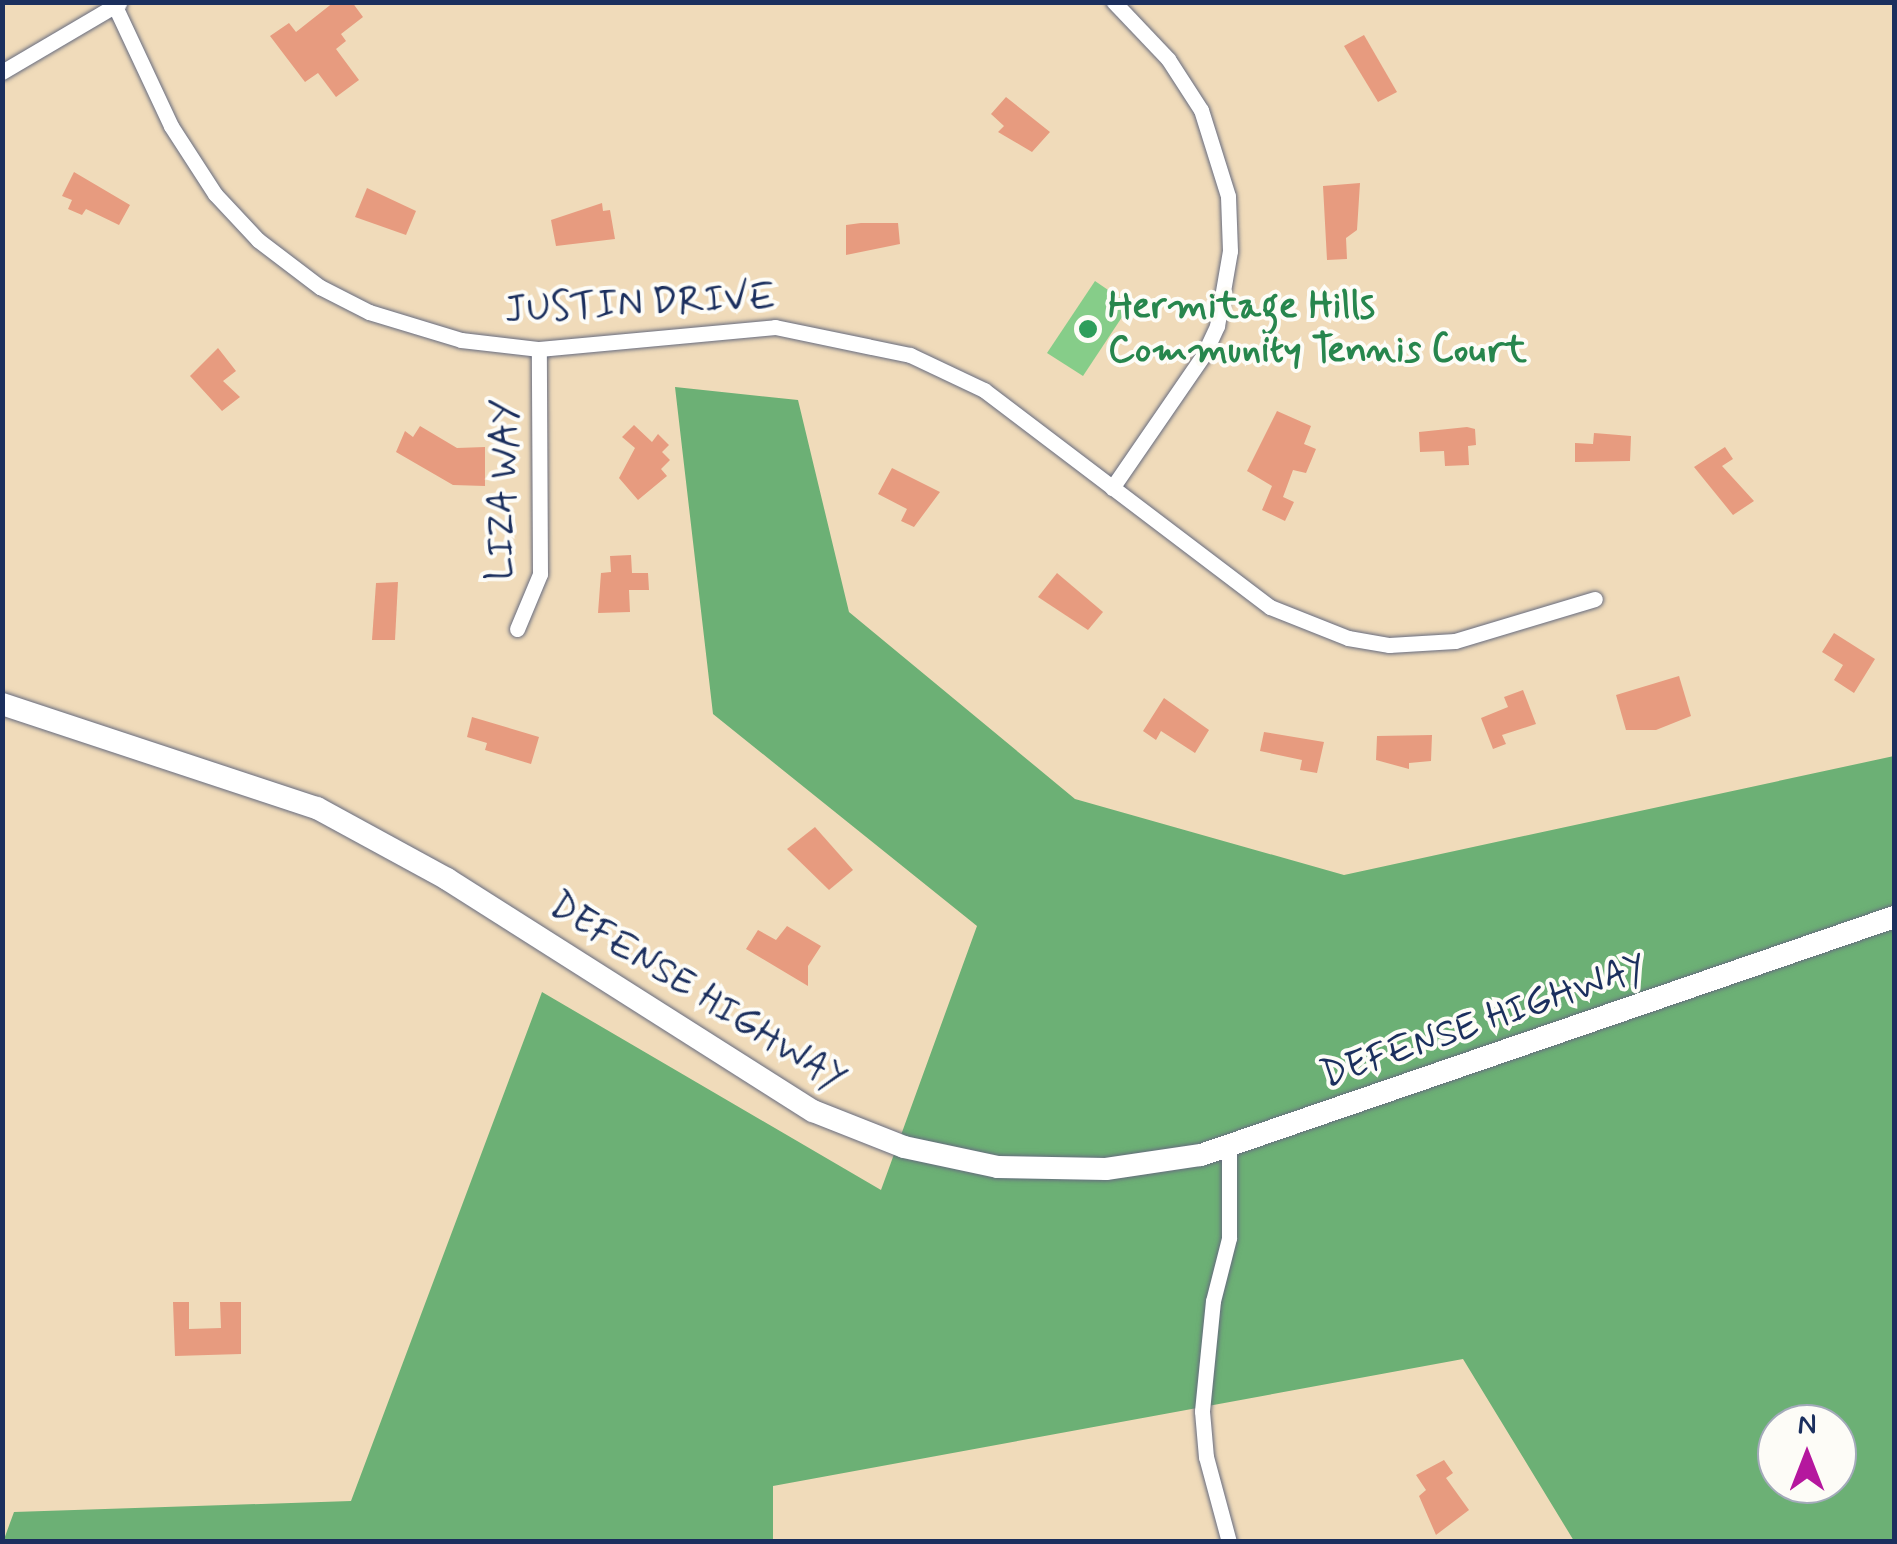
<!DOCTYPE html>
<html>
<head>
<meta charset="utf-8">
<style>
  body { margin:0 }
  #map { position:relative; width:1897px; height:1544px; overflow:hidden; background:#f0dbba; font-family:Mynerve,sans-serif }
  div>[style] { position:absolute }
  [style*='--x'] { left:calc(var(--x)*1px); top:calc(var(--y)*1px); width:calc(var(--w)*1px); rotate:calc(var(--a)*1deg) }
  .green>* { inset:0; background:#86cd89 }
  .forest>* { inset:0; background:#6cb075 }
  .building>* { inset:0; background:#e79b7f }
  .roads { filter:drop-shadow(0 0 2px #666b7e) drop-shadow(0 0 2px #666b7e) }
  .minor>* { height:15px; margin:-7.5px; padding:0 7.5px; transform-origin:7.5px; border-radius:7.5px; background:#fff }
  .secondary>* { height:22px; margin:-11px; padding:0 11px; transform-origin:11px; border-radius:11px; background:#fff }
  .dots>* { width:28px; height:28px; translate:-50% -50%; box-sizing:border-box; border:5px solid #fdfcf7; border-radius:50% }
  span { translate:-50% -50%; white-space:nowrap; text-align:center; line-height:1.15; -webkit-text-stroke:8px #fdfcf7; paint-order:stroke }
  .street-label { font-size:38px; color:#1b2f5e }
  .leisure-label { font-size:38px; color:#27864d; font-weight:700 }
  .left { translate:0 -50%; text-align:left }
  .frame { position:absolute; inset:0; border:5px solid #1b2f5e; pointer-events:none }
  .north { position:absolute; left:1757px; top:1404px; width:100px; height:100px; box-sizing:border-box; background:#fdfcf7; border:2px solid #a3aaba; border-radius:50%; rotate:0deg; font-size:28px; font-weight:700; line-height:40px; text-align:center; color:#1b2f5e }
  .north::after { content:''; display:block; margin:auto; width:35px; height:45px; background:#b5179e; clip-path:polygon(50% 0,100% 100%,50% 72%,0 100%) }
</style>
</head>
<body>
<div id="map">
  <div class="green">
    <div style="clip-path:polygon(1095px 281px,1130px 305px,1083px 376px,1047px 353px)"></div>
  </div>
  <div class="forest">
    <div style="clip-path:polygon(evenodd,675px 387px,798px 400px,849px 612px,1075px 799px,1344px 875px,1894px 756px,1894px 1541px,1574px 1541px,1463px 1359px,773px 1486px,773px 1541px,3px 1542px,14px 1512px,351px 1501px,542px 992px,881px 1190px,977px 926px,713px 714px,675px 387px,1777px 1424px,1837px 1424px,1837px 1484px,1777px 1484px,1777px 1424px)"></div>
  </div>
  <div class="building">
    <div style="clip-path:polygon(334px 2px,352px 2px,363px 17px,341px 34px,346px 41px,336px 49px,359px 80px,336px 97px,318px 73px,305px 82px,270px 36px,289px 23px,296px 32px)"></div>
    <div style="clip-path:polygon(1364px 35px,1397px 92px,1378px 102px,1344px 46px)"></div>
    <div style="clip-path:polygon(1006px 97px,1050px 132px,1032px 152px,998px 132px,1004px 126px,991px 114px)"></div>
    <div style="clip-path:polygon(74px 172px,130px 205px,119px 225px,86px 209px,82px 215px,68px 209px,72px 200px,62px 196px)"></div>
    <div style="clip-path:polygon(1360px 183px,1357px 230px,1346px 238px,1347px 259px,1327px 260px,1323px 186px)"></div>
    <div style="clip-path:polygon(367px 188px,416px 211px,406px 235px,355px 217px)"></div>
    <div style="clip-path:polygon(602px 203px,603px 211px,610px 210px,615px 239px,556px 246px,551px 220px)"></div>
    <div style="clip-path:polygon(861px 223px,898px 223px,900px 244px,846px 255px,846px 225px)"></div>
    <div style="clip-path:polygon(218px 348px,236px 371px,223px 381px,240px 397px,222px 411px,190px 376px)"></div>
    <div style="clip-path:polygon(1277px 411px,1311px 426px,1304px 444px,1316px 449px,1306px 473px,1293px 470px,1283px 497px,1294px 502px,1285px 521px,1262px 510px,1272px 486px,1247px 471px)"></div>
    <div style="clip-path:polygon(634px 425px,652px 442px,658px 434px,669px 445px,662px 452px,670px 460px,661px 469px,667px 476px,638px 500px,619px 478px,635px 448px,622px 437px)"></div>
    <div style="clip-path:polygon(420px 426px,457px 448px,485px 447px,485px 486px,453px 485px,396px 452px,405px 431px,413px 437px)"></div>
    <div style="clip-path:polygon(1467px 427px,1475px 429px,1476px 445px,1468px 446px,1469px 465px,1445px 466px,1444px 451px,1420px 452px,1419px 432px)"></div>
    <div style="clip-path:polygon(1594px 433px,1631px 436px,1630px 461px,1575px 462px,1575px 443px,1593px 444px)"></div>
    <div style="clip-path:polygon(1725px 447px,1733px 459px,1722px 466px,1754px 501px,1733px 515px,1694px 467px)"></div>
    <div style="clip-path:polygon(892px 468px,940px 492px,914px 527px,901px 521px,907px 509px,878px 494px)"></div>
    <div style="clip-path:polygon(631px 555px,632px 573px,648px 573px,649px 590px,629px 590px,630px 612px,598px 613px,601px 573px,611px 572px,610px 556px)"></div>
    <div style="clip-path:polygon(1057px 573px,1103px 612px,1088px 630px,1038px 597px)"></div>
    <div style="clip-path:polygon(398px 582px,395px 640px,372px 640px,376px 583px)"></div>
    <div style="clip-path:polygon(1834px 633px,1875px 659px,1854px 693px,1834px 680px,1843px 665px,1822px 652px)"></div>
    <div style="clip-path:polygon(1679px 676px,1691px 716px,1656px 730px,1626px 730px,1616px 695px)"></div>
    <div style="clip-path:polygon(1523px 690px,1536px 724px,1502px 735px,1506px 744px,1493px 749px,1481px 718px,1508px 707px,1504px 697px)"></div>
    <div style="clip-path:polygon(1164px 698px,1209px 730px,1195px 753px,1161px 731px,1156px 740px,1143px 731px)"></div>
    <div style="clip-path:polygon(472px 717px,539px 737px,531px 764px,485px 750px,487px 743px,467px 737px)"></div>
    <div style="clip-path:polygon(1264px 732px,1324px 742px,1317px 773px,1300px 770px,1302px 760px,1260px 751px)"></div>
    <div style="clip-path:polygon(1432px 735px,1431px 761px,1409px 763px,1409px 769px,1376px 760px,1377px 736px)"></div>
    <div style="clip-path:polygon(815px 827px,853px 870px,829px 890px,787px 849px)"></div>
    <div style="clip-path:polygon(787px 926px,821px 946px,808px 966px,808px 986px,746px 949px,758px 930px,776px 940px)"></div>
    <div style="clip-path:polygon(173px 1302px,189px 1302px,189px 1329px,221px 1328px,220px 1302px,241px 1302px,241px 1354px,175px 1356px)"></div>
    <div style="clip-path:polygon(1444px 1460px,1453px 1473px,1446px 1478px,1469px 1510px,1436px 1535px,1419px 1496px,1426px 1490px,1416px 1475px)"></div>
  </div>
  <div class="roads">
    <div class="minor">
      <div style="--x:113;--y:2;--w:137;--a:64.9"></div>
      <div style="--x:171;--y:126;--w:81;--a:57.1"></div>
      <div style="--x:215;--y:194;--w:63;--a:46.9"></div>
      <div style="--x:258;--y:240;--w:78;--a:37.2"></div>
      <div style="--x:320;--y:287;--w:55;--a:27"></div>
      <div style="--x:369;--y:312;--w:96;--a:16.9"></div>
      <div style="--x:461;--y:340;--w:79;--a:6.6"></div>
      <div style="--x:539;--y:349;--w:237;--a:-5.3"></div>
      <div style="--x:775;--y:327;--w:138;--a:11.7"></div>
      <div style="--x:910;--y:355;--w:82;--a:25.3"></div>
      <div style="--x:984;--y:390;--w:359;--a:37.2"></div>
      <div style="--x:1270;--y:607;--w:84;--a:21.7"></div>
      <div style="--x:1348;--y:638;--w:42;--a:9.7"></div>
      <div style="--x:1389;--y:645;--w:66;--a:-3.5"></div>
      <div style="--x:1455;--y:641;--w:146;--a:-16.7"></div>
      <div style="--x:2;--y:72;--w:136;--a:-30.5"></div>
      <div style="--x:1112;--y:488;--w:163;--a:-55.5"></div>
      <div style="--x:1204;--y:354;--w:31;--a:-65"></div>
      <div style="--x:1217;--y:326;--w:76;--a:-80.2"></div>
      <div style="--x:1230;--y:251;--w:55;--a:-92.1"></div>
      <div style="--x:1228;--y:196;--w:90;--a:-107.4"></div>
      <div style="--x:1201;--y:110;--w:61;--a:-122.9"></div>
      <div style="--x:1168;--y:59;--w:79;--a:-133.5"></div>
      <div style="--x:517;--y:629;--w:60;--a:-67.3"></div>
      <div style="--x:540;--y:574;--w:225;--a:-90.3"></div>
      <div style="--x:1229;--y:1542;--w:88;--a:-105.1"></div>
      <div style="--x:1206;--y:1457;--w:46;--a:-95"></div>
      <div style="--x:1202;--y:1411;--w:111;--a:-84.3"></div>
      <div style="--x:1213;--y:1301;--w:65;--a:-75.7"></div>
      <div style="--x:1229;--y:1238;--w:91;--a:-90"></div>
    </div>
    <div class="secondary">
      <div style="--x:2;--y:704;--w:332;--a:18.3"></div>
      <div style="--x:317;--y:808;--w:148;--a:28.6"></div>
      <div style="--x:447;--y:879;--w:433;--a:32.4"></div>
      <div style="--x:813;--y:1111;--w:98;--a:21.6"></div>
      <div style="--x:904;--y:1147;--w:96;--a:12"></div>
      <div style="--x:998;--y:1167;--w:108;--a:1.1"></div>
      <div style="--x:1106;--y:1169;--w:96;--a:-8.4"></div>
      <div style="--x:1201;--y:1155;--w:733;--a:-18.95"></div>
    </div>
  </div>
  <div class="dots">
    <div style="left:1088px;top:329px;background:#2e9e5b"></div>
  </div>
  <div class="street-label">
    <span style="left:640px;top:304px;rotate:-3deg">JUSTIN DRIVE</span>
    <span style="left:504px;top:490px;rotate:-88deg">LIZA WAY</span>
    <span style="left:697px;top:993px;rotate:32deg">DEFENSE HIGHWAY</span>
    <span style="left:1484px;top:1022px;rotate:-19deg">DEFENSE HIGHWAY</span>
  </div>
  <div class="leisure-label">
    <span class="left" style="left:1108px;top:329px">Hermitage Hills<br>Community Tennis Court</span>
  </div>
  <div class="frame"></div>
  <div class="north">N</div>
</div>
</body>
</html>
